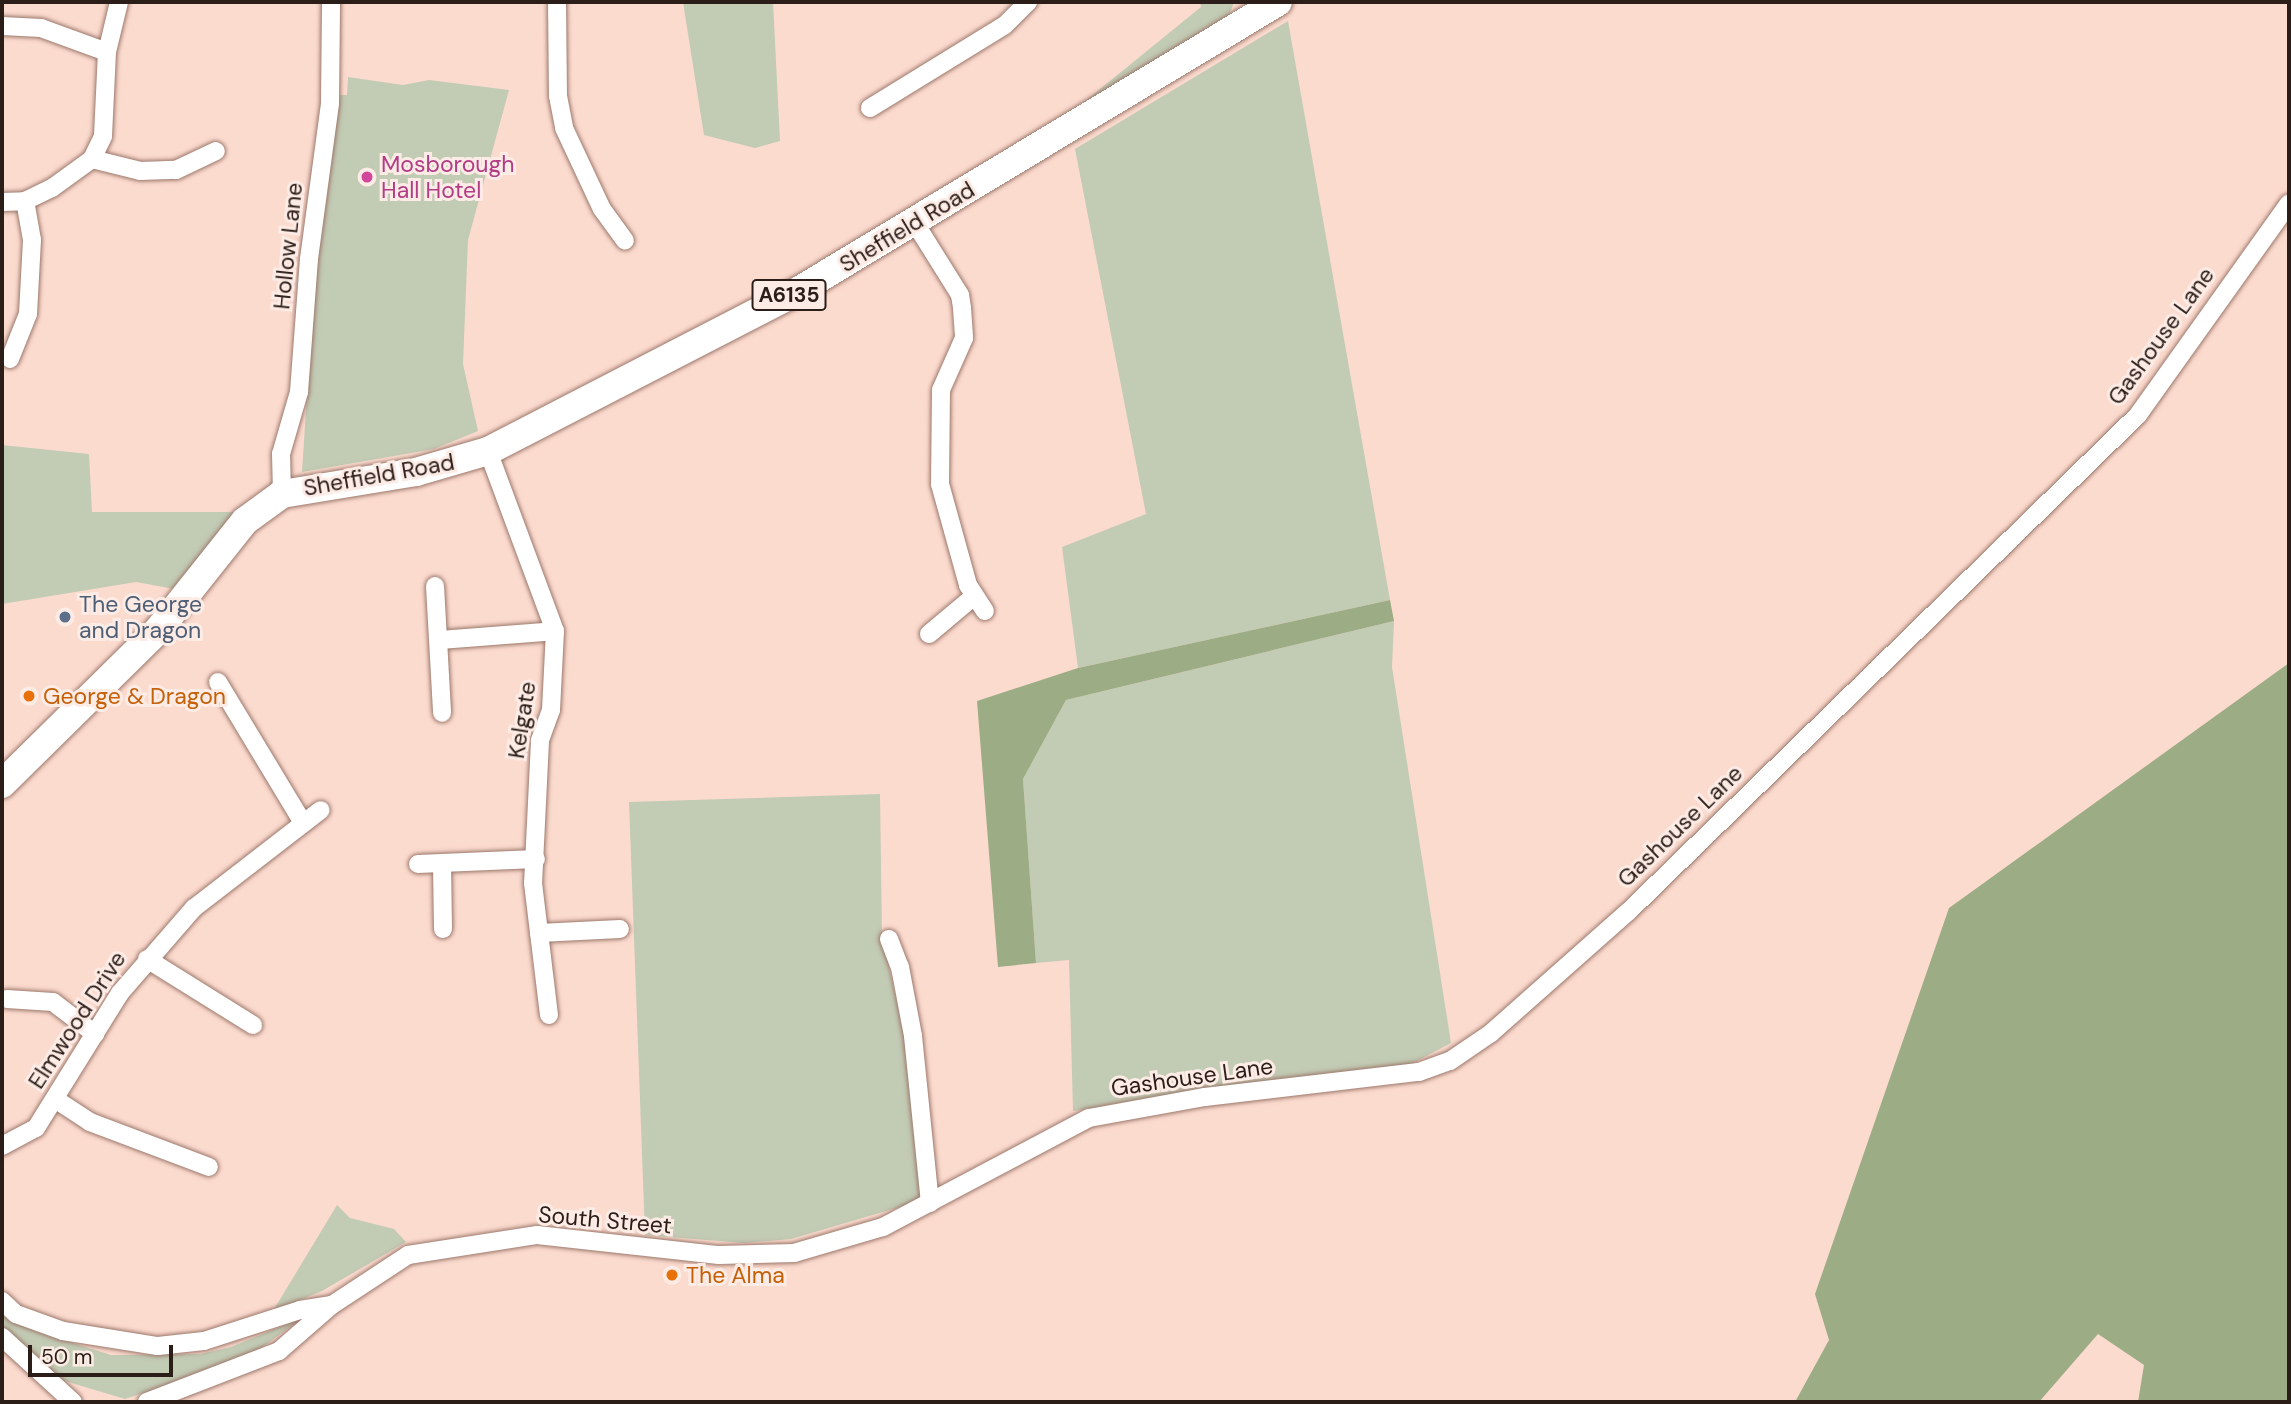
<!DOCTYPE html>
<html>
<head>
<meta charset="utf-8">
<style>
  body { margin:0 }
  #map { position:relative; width:2291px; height:1404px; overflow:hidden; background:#fcdbcf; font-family:"DM Sans",sans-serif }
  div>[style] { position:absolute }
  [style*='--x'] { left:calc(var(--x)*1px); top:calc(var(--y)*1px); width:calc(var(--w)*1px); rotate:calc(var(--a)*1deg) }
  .green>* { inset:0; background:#c2cbb4 }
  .forest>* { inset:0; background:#9cac85 }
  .roads { filter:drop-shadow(0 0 2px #9c786b) drop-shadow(0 0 2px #9c786b) }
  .street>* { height:18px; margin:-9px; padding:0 9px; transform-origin:9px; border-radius:9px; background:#fff }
  .primary>* { height:28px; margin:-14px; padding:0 14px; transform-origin:14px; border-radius:14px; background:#fff }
  .dots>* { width:19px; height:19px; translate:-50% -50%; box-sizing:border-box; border:4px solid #fdece6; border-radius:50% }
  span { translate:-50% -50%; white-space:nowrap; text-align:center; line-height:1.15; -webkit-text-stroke:6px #fdece6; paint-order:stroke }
  .shield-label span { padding:2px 5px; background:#fdece6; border:2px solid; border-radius:5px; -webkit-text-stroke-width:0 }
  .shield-label { font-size:21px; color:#2b1d18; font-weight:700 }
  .hotel-label { font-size:23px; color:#b23c85 }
  .left { translate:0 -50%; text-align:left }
  .street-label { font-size:23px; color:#2b1d18 }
  .service-label { font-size:23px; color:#4e5e75 }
  .food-label { font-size:23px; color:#c56008 }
  .frame { position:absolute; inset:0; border:4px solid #2b1d18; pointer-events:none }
  .scale { position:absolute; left:28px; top:1345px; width:145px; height:32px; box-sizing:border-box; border:4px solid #2b1d18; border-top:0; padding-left:9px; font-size:21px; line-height:24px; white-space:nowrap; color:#2b1d18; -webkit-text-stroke:5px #fdece6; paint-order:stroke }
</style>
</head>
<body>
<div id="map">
  <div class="green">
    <div style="clip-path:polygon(683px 2px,773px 2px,780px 141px,755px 148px,704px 135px)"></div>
    <div style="clip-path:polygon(1200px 2px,1233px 2px,1233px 5px,1227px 20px,1068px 115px,1201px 7px)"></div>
    <div style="clip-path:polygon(1288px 21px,1390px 600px,1078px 668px,1062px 547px,1146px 514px,1075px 149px)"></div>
    <div style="clip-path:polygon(348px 77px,403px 85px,429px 80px,509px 90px,468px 240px,463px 364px,478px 431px,434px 449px,302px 472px,318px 223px,340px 95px,347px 95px)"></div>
    <div style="clip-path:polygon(2px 445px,89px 454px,92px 512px,234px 512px,174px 589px,136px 582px,2px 604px)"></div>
    <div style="clip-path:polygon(1394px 621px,1392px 667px,1451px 1043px,1411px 1064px,1073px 1111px,1069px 960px,1036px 963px,1023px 779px,1066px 700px)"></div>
    <div style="clip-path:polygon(880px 794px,882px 937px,908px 1049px,923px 1193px,920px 1201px,791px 1239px,744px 1243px,645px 1235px,629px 802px)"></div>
    <div style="clip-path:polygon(337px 1205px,350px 1218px,394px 1229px,406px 1242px,322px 1291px,273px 1311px)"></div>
    <div style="clip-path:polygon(2px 1312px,8px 1320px,38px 1332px,111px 1355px,200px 1354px,231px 1347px,302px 1318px,249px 1357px,125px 1399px,45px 1375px,2px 1325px)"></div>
  </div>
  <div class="forest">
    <div style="clip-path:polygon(1390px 600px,1394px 621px,1066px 700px,1023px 779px,1036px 963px,998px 967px,977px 701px,1078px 668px)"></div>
    <div style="clip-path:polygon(2289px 663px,2289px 1402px,2138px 1402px,2144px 1365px,2098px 1334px,2039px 1402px,1795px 1402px,1829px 1340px,1815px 1294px,1949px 908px)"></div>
  </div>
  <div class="roads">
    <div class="street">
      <div style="--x:557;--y:2;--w:94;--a:89.4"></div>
      <div style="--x:558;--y:96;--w:33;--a:79"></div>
      <div style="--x:564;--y:128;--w:89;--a:64.9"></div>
      <div style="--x:602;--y:209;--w:39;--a:54"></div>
      <div style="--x:2;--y:26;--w:39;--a:3"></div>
      <div style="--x:41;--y:28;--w:70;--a:20"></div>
      <div style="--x:870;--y:108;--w:158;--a:-31.6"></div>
      <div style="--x:1005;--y:25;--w:33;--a:-45"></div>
      <div style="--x:92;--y:159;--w:49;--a:14"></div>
      <div style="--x:140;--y:171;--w:36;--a:-2"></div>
      <div style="--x:176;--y:170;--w:44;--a:-25.4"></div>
      <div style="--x:2;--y:202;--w:23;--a:-2"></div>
      <div style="--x:25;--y:201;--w:30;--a:-26"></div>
      <div style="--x:52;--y:188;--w:49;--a:-35.9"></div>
      <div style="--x:92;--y:159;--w:25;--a:-64"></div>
      <div style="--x:103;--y:136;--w:84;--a:-87.3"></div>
      <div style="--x:107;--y:52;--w:51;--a:-76.5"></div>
      <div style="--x:915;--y:223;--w:85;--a:58"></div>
      <div style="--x:960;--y:295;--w:13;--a:81"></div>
      <div style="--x:962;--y:308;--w:30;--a:86"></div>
      <div style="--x:964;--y:338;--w:57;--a:113.9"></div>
      <div style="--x:941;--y:390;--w:94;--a:90.6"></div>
      <div style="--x:940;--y:484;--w:105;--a:74.5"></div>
      <div style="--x:968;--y:585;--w:31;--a:57"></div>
      <div style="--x:10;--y:359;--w:48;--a:-68.2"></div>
      <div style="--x:28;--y:314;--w:74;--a:-86.9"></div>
      <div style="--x:32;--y:240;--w:40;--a:-100"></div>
      <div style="--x:488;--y:451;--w:192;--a:69.6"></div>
      <div style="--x:555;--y:631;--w:79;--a:92.9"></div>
      <div style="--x:551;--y:710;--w:33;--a:110"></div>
      <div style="--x:540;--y:741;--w:142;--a:92.8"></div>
      <div style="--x:533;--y:883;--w:133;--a:83.1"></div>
      <div style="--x:282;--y:494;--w:40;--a:-91.4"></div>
      <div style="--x:281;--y:454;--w:65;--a:-73.8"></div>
      <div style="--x:299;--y:392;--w:133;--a:-85.7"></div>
      <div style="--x:309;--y:259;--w:157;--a:-82.3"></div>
      <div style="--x:330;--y:103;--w:101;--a:-89.4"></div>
      <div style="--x:435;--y:586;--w:127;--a:86.8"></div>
      <div style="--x:929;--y:634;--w:57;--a:-40.1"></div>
      <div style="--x:439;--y:640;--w:116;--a:-4.4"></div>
      <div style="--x:218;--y:682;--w:162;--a:58.9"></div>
      <div style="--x:418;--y:864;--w:118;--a:-2.4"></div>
      <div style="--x:442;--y:864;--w:65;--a:89.1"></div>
      <div style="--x:539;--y:933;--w:81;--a:-2.8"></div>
      <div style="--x:889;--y:939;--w:30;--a:69"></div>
      <div style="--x:900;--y:967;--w:70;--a:79.3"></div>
      <div style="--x:913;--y:1036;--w:168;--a:84.2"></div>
      <div style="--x:147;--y:959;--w:125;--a:31.9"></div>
      <div style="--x:7;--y:999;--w:46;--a:3.7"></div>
      <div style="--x:53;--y:1002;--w:53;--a:37.3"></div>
      <div style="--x:55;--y:1099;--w:42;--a:33.3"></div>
      <div style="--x:90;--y:1122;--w:127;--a:20.7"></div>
      <div style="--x:2;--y:1146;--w:38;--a:-28"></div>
      <div style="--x:36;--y:1128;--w:159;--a:-58.1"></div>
      <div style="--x:120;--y:993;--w:113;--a:-49"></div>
      <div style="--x:194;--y:908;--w:160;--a:-37.7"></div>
      <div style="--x:2;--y:1301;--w:19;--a:43"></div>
      <div style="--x:16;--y:1314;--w:50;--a:19.9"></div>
      <div style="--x:63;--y:1331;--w:96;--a:9"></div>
      <div style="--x:158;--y:1346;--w:46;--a:-6.2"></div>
      <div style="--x:204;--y:1341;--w:101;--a:-17.9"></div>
      <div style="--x:300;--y:1310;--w:32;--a:-9"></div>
      <div style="--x:2;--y:1337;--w:96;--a:42.5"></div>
      <div style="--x:147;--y:1402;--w:142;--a:-21.1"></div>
      <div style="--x:279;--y:1351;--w:70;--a:-41"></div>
      <div style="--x:332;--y:1305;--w:91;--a:-33.3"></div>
      <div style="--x:408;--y:1255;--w:131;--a:-8.8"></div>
      <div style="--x:537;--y:1235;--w:183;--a:6.3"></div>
      <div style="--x:719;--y:1255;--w:75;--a:-1.5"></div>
      <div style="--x:794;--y:1253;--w:93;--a:-16.3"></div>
      <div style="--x:883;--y:1227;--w:233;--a:-27.9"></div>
      <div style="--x:1089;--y:1118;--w:118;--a:-10.3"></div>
      <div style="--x:1205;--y:1097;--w:215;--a:-6.7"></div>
      <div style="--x:1419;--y:1072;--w:33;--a:-20"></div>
      <div style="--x:1450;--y:1061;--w:50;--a:-34.3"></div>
      <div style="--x:1491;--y:1033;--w:184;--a:-41.5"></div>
      <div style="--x:1629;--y:911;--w:711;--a:-44.26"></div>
      <div style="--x:2138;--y:415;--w:260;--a:-54.5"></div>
    </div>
    <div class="primary">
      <div style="--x:2;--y:784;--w:221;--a:-44.6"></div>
      <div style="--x:159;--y:629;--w:138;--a:-51.5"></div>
      <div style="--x:245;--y:521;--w:46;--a:-36.1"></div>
      <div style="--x:282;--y:494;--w:136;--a:-9.3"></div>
      <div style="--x:416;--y:472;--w:75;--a:-16.3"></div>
      <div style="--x:488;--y:451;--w:349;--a:-27.3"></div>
      <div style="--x:798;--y:291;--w:560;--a:-31.05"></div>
    </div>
  </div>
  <div class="dots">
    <div style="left:367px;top:177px;background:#d1479c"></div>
    <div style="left:65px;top:617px;background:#5c6f8a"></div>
    <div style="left:29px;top:696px;background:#e8710a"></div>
    <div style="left:672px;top:1275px;background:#e8710a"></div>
  </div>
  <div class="shield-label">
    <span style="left:789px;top:295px">A6135</span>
  </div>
  <div class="hotel-label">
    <span class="left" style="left:381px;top:177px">Mosborough<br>Hall Hotel</span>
  </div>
  <div class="street-label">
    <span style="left:907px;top:227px;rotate:-31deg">Sheffield Road</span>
    <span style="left:288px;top:246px;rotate:-84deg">Hollow Lane</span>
    <span style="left:2161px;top:336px;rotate:-54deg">Gashouse Lane</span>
    <span style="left:379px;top:475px;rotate:-10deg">Sheffield Road</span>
    <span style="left:522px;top:720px;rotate:-81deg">Kelgate</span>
    <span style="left:1680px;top:826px;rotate:-44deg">Gashouse Lane</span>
    <span style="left:77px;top:1020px;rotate:-57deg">Elmwood Drive</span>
    <span style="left:1192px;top:1077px;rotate:-8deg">Gashouse Lane</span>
    <span style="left:605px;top:1220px;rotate:5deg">South Street</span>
  </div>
  <div class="service-label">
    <span class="left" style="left:79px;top:617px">The George<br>and Dragon</span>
  </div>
  <div class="food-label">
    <span class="left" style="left:43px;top:696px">George &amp; Dragon</span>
    <span class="left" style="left:686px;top:1275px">The Alma</span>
  </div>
  <div class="frame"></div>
  <div class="scale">50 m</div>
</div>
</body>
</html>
